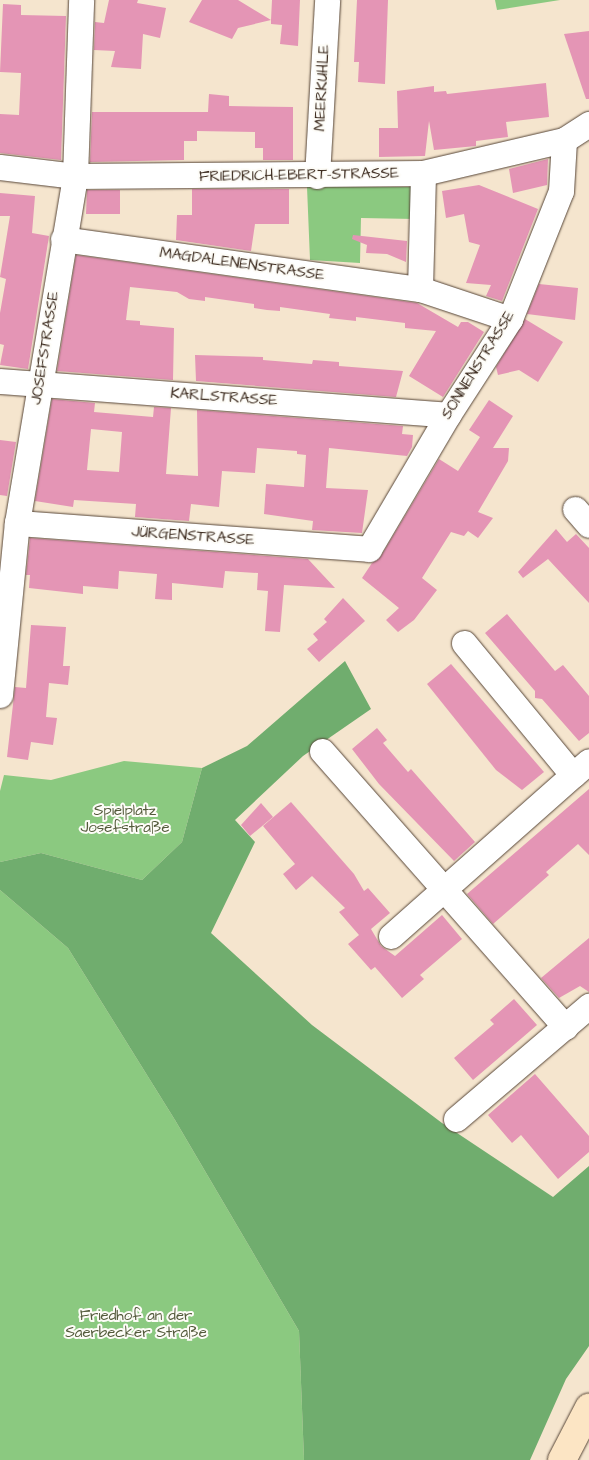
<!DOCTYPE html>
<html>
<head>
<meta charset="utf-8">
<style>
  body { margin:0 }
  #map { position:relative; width:589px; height:1460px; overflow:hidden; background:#f5e5ce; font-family:"Architects Daughter",sans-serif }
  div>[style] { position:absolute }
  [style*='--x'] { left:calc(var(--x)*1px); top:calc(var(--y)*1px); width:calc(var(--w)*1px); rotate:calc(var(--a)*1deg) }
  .green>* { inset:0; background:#8bc980 }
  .forest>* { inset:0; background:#70ad6e }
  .building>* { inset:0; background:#e495b5 }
  .roads { filter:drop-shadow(0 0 1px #574638) drop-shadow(0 0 1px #574638) }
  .street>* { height:25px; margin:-12.5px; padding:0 12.5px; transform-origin:12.5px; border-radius:12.5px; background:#fff }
  .secondary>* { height:28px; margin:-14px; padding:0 14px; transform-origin:14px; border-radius:14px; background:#fce5c4 }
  span { translate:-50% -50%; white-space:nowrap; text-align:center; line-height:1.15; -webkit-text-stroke:4px #fdfcf7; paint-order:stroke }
  .street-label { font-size:15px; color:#3b2a1e }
  .park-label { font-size:15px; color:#535a3b }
</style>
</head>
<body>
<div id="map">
  <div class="green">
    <div style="clip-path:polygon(495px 0,560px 0,497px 10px)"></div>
    <div style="clip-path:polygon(307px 187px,415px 187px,415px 219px,361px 218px,360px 263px,310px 260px)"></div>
    <div style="clip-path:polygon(124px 761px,202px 768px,182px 842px,142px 880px,41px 853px,0 862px,0 791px,4px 775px,51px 780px)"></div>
    <div style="clip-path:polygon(0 890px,68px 948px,175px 1120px,299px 1331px,304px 1460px,0 1460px)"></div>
  </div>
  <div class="forest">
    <div style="clip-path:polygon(345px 661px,371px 709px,303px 756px,235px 820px,255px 842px,211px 933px,312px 1025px,442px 1123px,553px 1197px,589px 1166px,589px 1346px,566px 1379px,530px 1460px,304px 1460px,299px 1331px,175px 1120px,68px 948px,0 890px,0 862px,41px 853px,142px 880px,182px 842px,202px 768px,247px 746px)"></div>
  </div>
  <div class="building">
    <div style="clip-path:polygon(109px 0,138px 0,137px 3px,166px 8px,160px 38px,143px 34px,141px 69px,111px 67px,115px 51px,94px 50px,95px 22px,104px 23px)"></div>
    <div style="clip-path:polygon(202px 0,238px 0,271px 20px,272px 0,300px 0,298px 46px,280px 44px,282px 25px,271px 24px,271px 20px,238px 28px,232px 39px,189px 22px)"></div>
    <div style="clip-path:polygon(357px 0,388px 0,385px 84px,358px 82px,359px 62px,354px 62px)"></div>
    <div style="clip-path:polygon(3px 4px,21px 5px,21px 15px,66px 16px,61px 160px,0 153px,0 114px,19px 115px,21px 73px,0 72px)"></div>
    <div style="clip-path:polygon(589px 31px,589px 99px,586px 99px,564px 34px)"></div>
    <div style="clip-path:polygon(546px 83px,549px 117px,506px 122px,508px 137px,476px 141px,476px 146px,434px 150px,429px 121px,425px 156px,379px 157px,379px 128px,398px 128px,397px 91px,434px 86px,434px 92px,446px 91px,447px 94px)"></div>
    <div style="clip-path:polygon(209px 94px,229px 96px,229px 106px,293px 107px,293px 160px,263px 160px,263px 148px,255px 148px,255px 132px,197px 131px,197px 141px,184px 141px,184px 160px,90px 162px,92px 112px,208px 112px)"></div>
    <div style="clip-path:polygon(548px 159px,547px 185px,513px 193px,509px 169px)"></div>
    <div style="clip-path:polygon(479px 185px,538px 209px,502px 301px,486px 296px,491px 285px,466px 283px,480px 245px,469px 242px,464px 214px,446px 218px,442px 191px)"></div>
    <div style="clip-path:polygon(192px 189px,289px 189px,289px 224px,255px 224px,251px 251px,176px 240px,177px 215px,192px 215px)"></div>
    <div style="clip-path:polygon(87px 190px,120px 190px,120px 214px,86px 214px)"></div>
    <div style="clip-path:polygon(0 193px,35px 196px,32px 233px,49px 236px,28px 369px,0 365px,4px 345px,0 344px,0 313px,6px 279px,0 277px,10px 216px,0 216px)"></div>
    <div style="clip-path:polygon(353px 235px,407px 241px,406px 262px,387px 254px,366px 253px,367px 245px,352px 239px)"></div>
    <div style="clip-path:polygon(76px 255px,417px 303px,458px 327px,461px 322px,468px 322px,484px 332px,443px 397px,409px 376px,436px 331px,405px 328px,405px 323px,356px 317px,356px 321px,329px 318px,330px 314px,280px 307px,280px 311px,267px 310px,254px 308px,254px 304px,205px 297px,205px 301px,189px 299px,177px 292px,130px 287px,126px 320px,140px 321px,140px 325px,174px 328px,173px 380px,57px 371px)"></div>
    <div style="clip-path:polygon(539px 284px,578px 288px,575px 320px,527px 314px)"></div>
    <div style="clip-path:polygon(525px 319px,563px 342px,538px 382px,519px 370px,498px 375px,496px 367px)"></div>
    <div style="clip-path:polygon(195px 355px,263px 357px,263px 360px,312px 364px,313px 360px,339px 362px,339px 366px,403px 371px,396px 397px,196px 381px)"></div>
    <div style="clip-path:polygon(evenodd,52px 399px,95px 403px,94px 412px,153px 417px,154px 407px,171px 408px,166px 474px,198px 476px,197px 410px,403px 426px,402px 434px,413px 435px,412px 447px,407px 456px,329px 448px,326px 488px,368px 490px,362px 533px,312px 530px,313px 521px,264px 514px,266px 484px,304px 487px,306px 455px,297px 454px,297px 451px,257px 448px,255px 473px,222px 471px,219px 507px,191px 504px,189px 521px,135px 517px,136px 504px,74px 500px,73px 507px,35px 501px,52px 399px,91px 429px,122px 432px,119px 472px,87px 470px,91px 429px)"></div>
    <div style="clip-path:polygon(489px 400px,513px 416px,493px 448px,509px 448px,508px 461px,478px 512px,493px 518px,478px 538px,468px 531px,464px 536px,451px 532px,422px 578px,437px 590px,414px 620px,398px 632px,386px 620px,399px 608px,362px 578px,372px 563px,381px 556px,439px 459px,458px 471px,480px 437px,469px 430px)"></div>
    <div style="clip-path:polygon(0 440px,16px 442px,7px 496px,0 495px)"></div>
    <div style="clip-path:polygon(556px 529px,567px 542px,576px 534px,589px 548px,589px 603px,548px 559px,523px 578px,518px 572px)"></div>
    <div style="clip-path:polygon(30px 538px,308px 559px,335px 588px,284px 585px,280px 632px,265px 631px,268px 591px,257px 590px,258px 573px,225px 571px,223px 588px,172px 583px,172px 600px,155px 599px,157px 574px,119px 571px,118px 589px,83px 586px,83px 594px,29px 588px,30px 575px,26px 575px)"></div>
    <div style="clip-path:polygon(343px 598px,365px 621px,319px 662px,307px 649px,318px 640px,313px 634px,327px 622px,324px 619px)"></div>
    <div style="clip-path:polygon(507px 614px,555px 671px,563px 665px,589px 696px,589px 733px,579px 741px,542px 699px,535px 698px,535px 691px,485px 633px)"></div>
    <div style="clip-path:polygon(31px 625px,66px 627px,63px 666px,70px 666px,68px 685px,49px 683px,46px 717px,57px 718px,53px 745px,31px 742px,28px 760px,7px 757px,15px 687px,26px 688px)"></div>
    <div style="clip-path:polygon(451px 664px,544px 772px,522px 790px,496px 770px,427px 684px)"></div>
    <div style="clip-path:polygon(377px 728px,387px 740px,383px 743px,408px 772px,411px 769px,475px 842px,454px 861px,379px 784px,352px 749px)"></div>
    <div style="clip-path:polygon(589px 789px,589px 855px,578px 844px,546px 872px,549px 875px,493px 924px,467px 894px)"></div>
    <div style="clip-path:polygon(291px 802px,354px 874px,364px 891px,368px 888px,390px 913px,371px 929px,381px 946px,395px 956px,442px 915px,462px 939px,420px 975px,424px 979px,402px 998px,375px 967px,371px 970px,348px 944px,359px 935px,339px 912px,345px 908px,312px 876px,296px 890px,283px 874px,295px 864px,263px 826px)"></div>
    <div style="clip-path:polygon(261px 803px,273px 817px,250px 836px,241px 825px)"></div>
    <div style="clip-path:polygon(589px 938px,589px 992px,580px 986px,559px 998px,541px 978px)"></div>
    <div style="clip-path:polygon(514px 999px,537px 1025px,473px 1080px,454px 1058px,494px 1024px,490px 1020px)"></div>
    <div style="clip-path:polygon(535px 1074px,589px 1136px,589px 1152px,558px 1179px,521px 1135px,512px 1143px,488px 1115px)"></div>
  </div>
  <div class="roads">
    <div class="street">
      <div style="--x:0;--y:167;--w:76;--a:6.8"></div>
      <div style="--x:75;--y:176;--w:348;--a:-0.5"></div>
      <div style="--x:423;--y:173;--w:145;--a:-13.2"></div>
      <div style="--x:564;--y:140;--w:30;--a:-33"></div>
      <div style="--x:317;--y:176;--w:176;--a:-86.7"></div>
      <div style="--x:63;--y:239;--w:360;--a:8"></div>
      <div style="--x:420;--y:289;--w:95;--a:18.4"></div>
      <div style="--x:420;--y:289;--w:116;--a:-88.5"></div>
      <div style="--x:0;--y:381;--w:449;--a:4.3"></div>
      <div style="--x:575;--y:509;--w:21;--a:49"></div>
      <div style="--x:17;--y:523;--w:353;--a:4.2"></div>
      <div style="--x:369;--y:549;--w:156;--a:-59.5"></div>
      <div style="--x:448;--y:415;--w:114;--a:-57.1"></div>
      <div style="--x:510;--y:319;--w:138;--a:-68.3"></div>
      <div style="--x:561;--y:191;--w:51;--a:-86.6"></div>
      <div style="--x:464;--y:643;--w:171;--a:50.5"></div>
      <div style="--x:573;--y:775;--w:21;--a:-41"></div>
      <div style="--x:0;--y:695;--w:173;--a:-84.4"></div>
      <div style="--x:17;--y:523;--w:352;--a:-80.5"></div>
      <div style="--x:75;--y:176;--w:176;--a:-88"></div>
      <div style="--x:322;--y:751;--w:368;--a:48.6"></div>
      <div style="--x:391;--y:936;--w:243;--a:-41.5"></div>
      <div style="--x:456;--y:1119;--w:175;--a:-40.4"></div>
    </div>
    <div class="secondary">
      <div style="--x:562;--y:1460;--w:59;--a:-62.6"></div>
    </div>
  </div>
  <div class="street-label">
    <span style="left:322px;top:88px;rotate:-87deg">MEERKUHLE</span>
    <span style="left:299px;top:175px;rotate:-1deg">FRIEDRICH-EBERT-STRASSE</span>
    <span style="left:242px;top:264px;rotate:8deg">MAGDALENENSTRASSE</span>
    <span style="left:45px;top:348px;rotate:-81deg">JOSEFSTRASSE</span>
    <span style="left:478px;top:365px;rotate:-58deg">SONNENSTRASSE</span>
    <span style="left:224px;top:397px;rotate:4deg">KARLSTRASSE</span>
    <span style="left:193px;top:536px;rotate:4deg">JÜRGENSTRASSE</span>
  </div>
  <div class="park-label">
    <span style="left:125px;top:819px">Spielplatz<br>Josefstraße</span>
    <span style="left:136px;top:1324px">Friedhof an der<br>Saerbecker Straße</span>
  </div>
</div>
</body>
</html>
